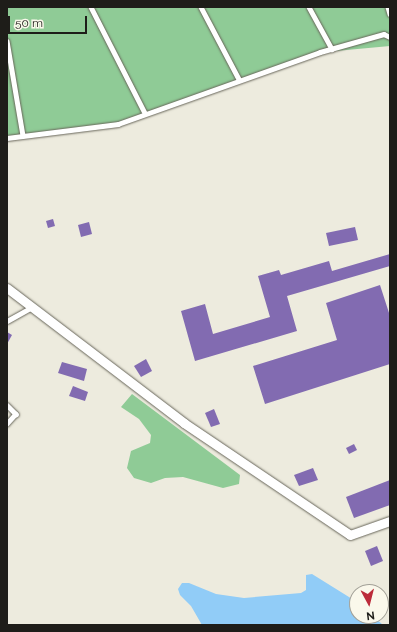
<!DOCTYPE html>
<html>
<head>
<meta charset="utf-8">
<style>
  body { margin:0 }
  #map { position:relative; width:397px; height:632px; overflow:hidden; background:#edebde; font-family:Raleway,sans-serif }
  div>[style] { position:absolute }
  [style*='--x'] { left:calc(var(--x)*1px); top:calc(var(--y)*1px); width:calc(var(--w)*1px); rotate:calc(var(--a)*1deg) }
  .green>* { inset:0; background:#8fcb96 }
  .water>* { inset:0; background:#91ccf7 }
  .building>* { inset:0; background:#826bb1 }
  .roads { filter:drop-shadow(0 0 1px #68665a) drop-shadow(0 0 1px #68665a) }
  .service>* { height:4.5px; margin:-2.25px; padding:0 2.25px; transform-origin:2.25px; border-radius:2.25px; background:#fff }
  .minor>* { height:9px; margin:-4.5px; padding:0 4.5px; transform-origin:4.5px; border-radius:4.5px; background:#fff }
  span { translate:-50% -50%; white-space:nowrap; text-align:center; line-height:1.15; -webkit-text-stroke:3px #faf8eb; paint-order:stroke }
  .frame { position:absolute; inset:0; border:8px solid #1e1d19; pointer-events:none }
  .north { position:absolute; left:349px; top:584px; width:40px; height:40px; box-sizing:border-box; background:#faf8eb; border:1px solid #a2a097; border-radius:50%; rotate:173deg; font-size:11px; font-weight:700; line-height:16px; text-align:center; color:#1e1d19 }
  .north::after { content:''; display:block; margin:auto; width:14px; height:18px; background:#bc2b3a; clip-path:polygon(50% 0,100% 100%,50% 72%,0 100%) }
  .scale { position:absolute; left:8px; top:16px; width:79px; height:18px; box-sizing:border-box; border:2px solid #1e1d19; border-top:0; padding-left:5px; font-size:12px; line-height:14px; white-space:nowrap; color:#1e1d19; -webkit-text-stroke:3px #faf8eb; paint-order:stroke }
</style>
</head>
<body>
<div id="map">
  <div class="green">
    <div style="clip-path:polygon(7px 7px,390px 7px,390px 46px,314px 53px,118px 124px,7px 139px)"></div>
    <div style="clip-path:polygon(132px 394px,240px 475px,239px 484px,223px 488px,183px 477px,165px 478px,151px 483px,134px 478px,127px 468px,131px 451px,150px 443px,151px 435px,139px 419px,121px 407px)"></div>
  </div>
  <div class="water">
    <div style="clip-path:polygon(312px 574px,357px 602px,357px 616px,373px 616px,383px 625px,202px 625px,191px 606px,180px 595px,178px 589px,182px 583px,189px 583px,216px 594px,244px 598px,301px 593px,306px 590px,306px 575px)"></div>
  </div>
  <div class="building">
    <div style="clip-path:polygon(53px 219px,55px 226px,48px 228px,46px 221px)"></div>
    <div style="clip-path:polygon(89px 222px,92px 234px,81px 237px,78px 225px)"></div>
    <div style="clip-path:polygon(355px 227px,358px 240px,329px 246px,326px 233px)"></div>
    <div style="clip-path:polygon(390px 254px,390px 266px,287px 296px,297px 331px,195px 361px,181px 311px,205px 304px,213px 334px,270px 317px,258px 276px,279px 270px,281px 275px,329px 261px,332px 271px)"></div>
    <div style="clip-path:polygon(380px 285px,390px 316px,390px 364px,265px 404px,253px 366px,337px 340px,326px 303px)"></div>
    <div style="clip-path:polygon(7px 332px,12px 335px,7px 344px)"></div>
    <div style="clip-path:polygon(146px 359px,152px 371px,141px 377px,134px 366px)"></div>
    <div style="clip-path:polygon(62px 362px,87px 369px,84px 381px,58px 373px)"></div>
    <div style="clip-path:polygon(73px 386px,88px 392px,85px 401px,69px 396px)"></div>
    <div style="clip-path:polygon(214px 409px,220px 424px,211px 427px,205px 413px)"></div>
    <div style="clip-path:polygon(354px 444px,357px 450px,349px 454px,346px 448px)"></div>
    <div style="clip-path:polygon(313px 468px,318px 480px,299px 486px,294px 475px)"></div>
    <div style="clip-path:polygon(390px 480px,390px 505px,354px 518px,346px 497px)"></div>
    <div style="clip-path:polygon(377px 546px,383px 561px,371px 566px,365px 551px)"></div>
  </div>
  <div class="roads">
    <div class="service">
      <div style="--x:91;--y:7;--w:119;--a:63"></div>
      <div style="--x:201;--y:7;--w:81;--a:62.2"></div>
      <div style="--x:309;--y:7;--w:48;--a:61.3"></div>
      <div style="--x:388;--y:7;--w:7;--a:74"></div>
      <div style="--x:7;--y:41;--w:96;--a:80.4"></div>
      <div style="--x:7;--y:138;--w:112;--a:-7.2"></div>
      <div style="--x:118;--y:124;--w:214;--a:-19.6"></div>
      <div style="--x:320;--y:52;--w:66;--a:-15.7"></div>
      <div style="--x:384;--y:34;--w:7;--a:27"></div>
      <div style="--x:7;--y:321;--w:29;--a:-29"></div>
      <div style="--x:7;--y:405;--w:13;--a:45"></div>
      <div style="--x:16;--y:414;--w:13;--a:132"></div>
    </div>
    <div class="minor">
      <div style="--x:7;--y:288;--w:223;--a:37.3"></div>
      <div style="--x:184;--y:423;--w:200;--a:34"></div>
      <div style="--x:350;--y:535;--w:42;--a:-19.3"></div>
    </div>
  </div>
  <div class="frame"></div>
  <div class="north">N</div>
  <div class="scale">50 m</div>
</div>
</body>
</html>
